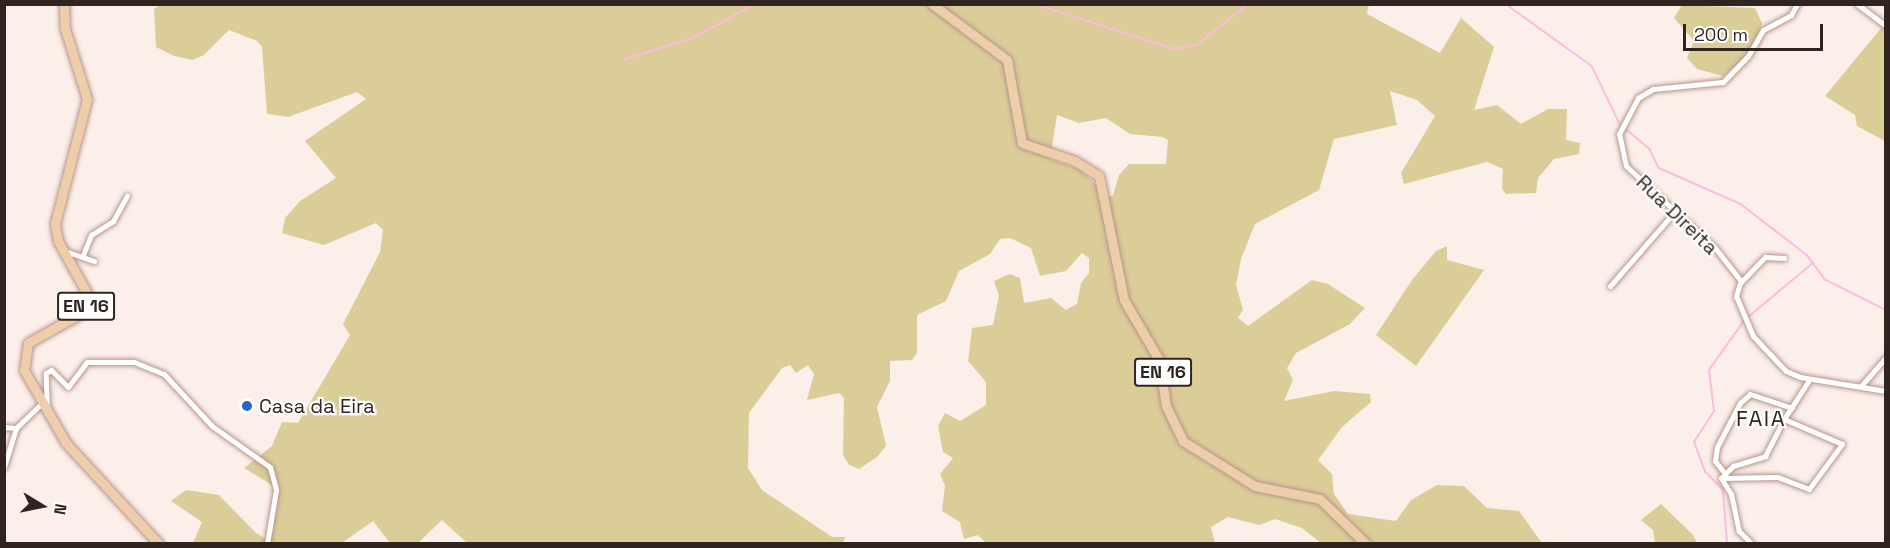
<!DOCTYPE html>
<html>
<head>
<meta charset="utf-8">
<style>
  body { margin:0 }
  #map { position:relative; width:1890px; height:548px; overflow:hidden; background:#fceee9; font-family:"Space Grotesk",sans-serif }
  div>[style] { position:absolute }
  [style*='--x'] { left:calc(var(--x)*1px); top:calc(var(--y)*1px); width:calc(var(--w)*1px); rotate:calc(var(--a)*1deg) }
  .green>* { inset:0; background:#dbcd98 }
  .stream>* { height:1.5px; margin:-0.75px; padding:0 0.75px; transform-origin:0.75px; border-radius:0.75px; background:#fbbcdf }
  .roads { filter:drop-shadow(0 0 2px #b6968b) drop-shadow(0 0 2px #b6968b) }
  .street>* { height:5px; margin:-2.5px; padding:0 2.5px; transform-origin:2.5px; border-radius:2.5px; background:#fff }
  .primary>* { height:9px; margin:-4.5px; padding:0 4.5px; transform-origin:4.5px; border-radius:4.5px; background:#edcdaa }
  .dots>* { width:16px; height:16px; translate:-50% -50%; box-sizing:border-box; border:3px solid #fff; border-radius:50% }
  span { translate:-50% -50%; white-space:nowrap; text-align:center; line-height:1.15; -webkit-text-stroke:4.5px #fff; paint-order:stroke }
  .shield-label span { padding:2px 4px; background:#fff; border:2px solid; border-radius:4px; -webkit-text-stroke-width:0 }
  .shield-label { font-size:18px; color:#30241f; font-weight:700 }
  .street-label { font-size:20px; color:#30241f }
  .poi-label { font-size:20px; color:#30241f }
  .left { translate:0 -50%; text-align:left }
  .quarter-label { font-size:22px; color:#30241f; letter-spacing:1.5px }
  .frame { position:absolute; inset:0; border:6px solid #30241f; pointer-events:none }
  .north { position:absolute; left:12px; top:476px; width:60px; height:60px; -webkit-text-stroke:4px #fff; paint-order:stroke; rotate:100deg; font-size:16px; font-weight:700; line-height:24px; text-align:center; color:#30241f }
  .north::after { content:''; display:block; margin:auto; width:21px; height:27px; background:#30241f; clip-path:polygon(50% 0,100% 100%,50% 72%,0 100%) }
  .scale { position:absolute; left:1683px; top:24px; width:140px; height:27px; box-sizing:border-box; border:3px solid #30241f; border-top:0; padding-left:8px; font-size:18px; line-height:21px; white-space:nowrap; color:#30241f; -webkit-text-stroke:4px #fff; paint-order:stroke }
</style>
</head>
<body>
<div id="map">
  <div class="green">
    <div style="clip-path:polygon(evenodd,162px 4px,1369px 4px,1367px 14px,1440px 53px,1461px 18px,1494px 47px,1474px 110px,1497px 105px,1521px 124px,1548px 109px,1567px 109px,1566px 140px,1580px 143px,1579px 154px,1554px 159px,1538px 178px,1536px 193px,1506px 194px,1502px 189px,1503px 169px,1487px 162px,1404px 184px,1401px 173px,1435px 116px,1417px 100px,1390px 91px,1397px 125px,1334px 139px,1319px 190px,1255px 224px,1241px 259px,1236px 285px,1243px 310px,1238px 318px,1248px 326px,1312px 280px,1328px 284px,1365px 308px,1350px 324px,1296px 353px,1287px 368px,1293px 380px,1284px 401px,1334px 391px,1370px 394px,1371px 402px,1342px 427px,1318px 460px,1332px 474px,1334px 494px,1348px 514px,1396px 521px,1411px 500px,1437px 485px,1464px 486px,1487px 508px,1519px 511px,1542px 543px,1321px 543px,1302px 528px,1275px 519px,1259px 525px,1228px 517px,1211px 527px,1215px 543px,987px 544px,978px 535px,964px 539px,960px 522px,942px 511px,945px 486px,940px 474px,953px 458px,943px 452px,938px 426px,945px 413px,960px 421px,986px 405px,986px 382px,968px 361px,972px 328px,993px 325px,999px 296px,994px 281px,1010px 274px,1020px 278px,1024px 303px,1051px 298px,1066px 310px,1077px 304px,1081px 283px,1089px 273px,1089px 258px,1082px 253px,1066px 271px,1040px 276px,1031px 248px,1010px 238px,1000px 239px,990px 254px,959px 271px,946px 301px,917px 315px,917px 353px,912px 360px,890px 361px,890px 381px,877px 407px,886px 446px,877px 457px,859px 469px,849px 465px,843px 455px,844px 398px,839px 393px,807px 400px,814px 374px,808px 365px,796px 373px,790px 365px,782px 368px,749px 413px,748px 468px,762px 490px,832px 537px,845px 537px,843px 543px,467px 543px,442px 520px,418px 543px,390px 543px,373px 521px,342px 543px,193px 543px,202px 522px,171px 501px,186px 490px,219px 495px,256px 533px,266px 539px,273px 533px,277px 488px,244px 468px,272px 446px,282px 422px,298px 423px,350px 335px,343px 324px,380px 252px,383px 230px,376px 223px,324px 245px,282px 233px,285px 218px,300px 201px,336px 178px,305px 141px,366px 99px,357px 92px,288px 117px,267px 114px,262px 47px,257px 41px,229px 30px,204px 55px,193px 60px,174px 56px,156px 47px,154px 9px,162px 4px,1057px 115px,1079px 123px,1106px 118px,1130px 134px,1163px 137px,1168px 140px,1166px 164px,1129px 164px,1119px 175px,1113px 196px,1107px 196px,1081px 170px,1050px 159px,1057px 115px)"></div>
    <div style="clip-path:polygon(1682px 5px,1755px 8px,1762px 23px,1755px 50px,1723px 76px,1697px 69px,1687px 58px,1694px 41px,1674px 18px)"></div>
    <div style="clip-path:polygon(1882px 27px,1886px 30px,1885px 141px,1857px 126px,1855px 115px,1825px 96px)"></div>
    <div style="clip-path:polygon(1447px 246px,1447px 260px,1484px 270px,1416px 366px,1376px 335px,1412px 280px,1436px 251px)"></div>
    <div style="clip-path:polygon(1661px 504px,1693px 535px,1697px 543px,1655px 543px,1653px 530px,1641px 520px)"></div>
  </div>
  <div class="stream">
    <div style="--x:1035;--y:4;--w:146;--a:17.9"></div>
    <div style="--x:1174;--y:49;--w:23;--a:-10"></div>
    <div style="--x:1197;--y:45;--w:65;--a:-38.8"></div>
    <div style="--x:1506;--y:4;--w:106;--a:35.8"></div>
    <div style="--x:1592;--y:66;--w:64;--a:64.2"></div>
    <div style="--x:625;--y:59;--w:71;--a:-17.2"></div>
    <div style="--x:693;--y:38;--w:71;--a:-28.7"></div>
    <div style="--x:1626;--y:129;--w:31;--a:40"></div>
    <div style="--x:1650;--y:149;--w:21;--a:65"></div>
    <div style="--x:1659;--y:168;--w:90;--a:23.7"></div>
    <div style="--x:1741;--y:204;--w:83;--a:37.7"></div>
    <div style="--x:1807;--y:255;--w:31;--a:53"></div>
    <div style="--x:1826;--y:280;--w:67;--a:26.6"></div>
    <div style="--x:1747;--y:318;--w:86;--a:-39.8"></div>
    <div style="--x:1727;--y:544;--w:54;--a:-94.2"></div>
    <div style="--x:1723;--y:490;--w:25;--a:-135"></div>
    <div style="--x:1705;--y:472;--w:32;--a:-110"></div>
    <div style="--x:1694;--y:442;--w:37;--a:-57"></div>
    <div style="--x:1714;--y:411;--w:41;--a:-97"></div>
    <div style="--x:1709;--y:370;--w:60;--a:-54.5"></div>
  </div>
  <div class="roads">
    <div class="street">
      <div style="--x:1857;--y:4;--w:36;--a:37"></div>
      <div style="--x:62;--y:250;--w:34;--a:19"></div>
      <div style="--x:83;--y:255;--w:22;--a:-68"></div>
      <div style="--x:91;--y:235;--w:26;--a:-32"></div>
      <div style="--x:113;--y:221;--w:29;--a:-61"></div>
      <div style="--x:1784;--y:258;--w:19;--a:-177"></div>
      <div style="--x:1765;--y:257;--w:36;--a:134"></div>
      <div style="--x:1740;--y:283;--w:14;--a:107"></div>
      <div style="--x:1736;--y:296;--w:43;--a:67"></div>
      <div style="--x:1753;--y:336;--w:48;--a:46.7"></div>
      <div style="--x:1786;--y:371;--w:15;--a:23"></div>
      <div style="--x:1800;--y:377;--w:87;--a:9.2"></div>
      <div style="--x:1741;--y:281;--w:41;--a:-128"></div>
      <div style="--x:1716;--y:249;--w:122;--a:-137.3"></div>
      <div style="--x:1626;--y:166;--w:33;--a:-102"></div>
      <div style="--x:1619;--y:134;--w:41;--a:-62.2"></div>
      <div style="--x:1638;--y:98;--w:17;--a:-31"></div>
      <div style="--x:1653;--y:89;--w:70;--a:-5.7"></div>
      <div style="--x:1723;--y:82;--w:36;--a:-46"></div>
      <div style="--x:1748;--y:56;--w:30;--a:-60"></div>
      <div style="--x:1763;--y:30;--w:32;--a:-28"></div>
      <div style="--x:1791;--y:15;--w:13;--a:-61"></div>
      <div style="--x:1610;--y:286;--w:101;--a:-49"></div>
      <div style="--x:1861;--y:386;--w:38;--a:-49"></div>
      <div style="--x:47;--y:411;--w:38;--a:-92"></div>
      <div style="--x:46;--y:373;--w:6;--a:-31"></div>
      <div style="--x:51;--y:370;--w:24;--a:45"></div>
      <div style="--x:68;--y:387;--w:31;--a:-53"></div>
      <div style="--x:87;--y:362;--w:47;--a:0"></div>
      <div style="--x:134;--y:362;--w:32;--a:22"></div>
      <div style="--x:164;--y:374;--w:71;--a:47.3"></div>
      <div style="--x:212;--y:426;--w:71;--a:35.3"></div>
      <div style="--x:270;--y:467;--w:24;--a:75"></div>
      <div style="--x:276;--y:490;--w:55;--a:99.5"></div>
      <div style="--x:1784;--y:419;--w:63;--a:23.3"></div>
      <div style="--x:1842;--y:444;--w:56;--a:126.3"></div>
      <div style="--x:1809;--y:489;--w:34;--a:-159"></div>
      <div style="--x:1777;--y:477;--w:56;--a:179"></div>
      <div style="--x:1721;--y:478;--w:17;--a:-45"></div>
      <div style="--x:1733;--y:466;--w:34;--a:-17"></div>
      <div style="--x:1765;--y:456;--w:42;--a:-62.8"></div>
      <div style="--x:1784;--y:419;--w:46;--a:-57.3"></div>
      <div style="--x:4;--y:427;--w:12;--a:5"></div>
      <div style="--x:16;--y:428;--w:35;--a:-44"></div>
      <div style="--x:4;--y:467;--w:41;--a:-72.9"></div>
      <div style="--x:1723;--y:471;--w:13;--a:-129"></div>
      <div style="--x:1715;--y:461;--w:14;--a:-82"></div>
      <div style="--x:1717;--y:447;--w:50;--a:-62.4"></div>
      <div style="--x:1740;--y:403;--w:13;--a:-42"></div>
      <div style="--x:1750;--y:394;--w:44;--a:18.4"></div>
      <div style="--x:1721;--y:478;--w:19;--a:58"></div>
      <div style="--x:1731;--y:494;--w:38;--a:78"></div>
      <div style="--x:1739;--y:531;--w:18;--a:45"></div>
    </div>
    <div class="primary">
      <div style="--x:64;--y:4;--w:25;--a:88"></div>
      <div style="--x:65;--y:29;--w:73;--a:72.6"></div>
      <div style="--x:87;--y:99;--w:129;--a:104.4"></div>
      <div style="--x:55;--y:224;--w:17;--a:80"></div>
      <div style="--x:58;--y:241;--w:64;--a:61"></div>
      <div style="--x:89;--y:297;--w:16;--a:112"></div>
      <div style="--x:83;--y:312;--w:63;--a:150.6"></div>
      <div style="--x:28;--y:343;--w:27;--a:98"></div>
      <div style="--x:24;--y:370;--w:84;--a:60.1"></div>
      <div style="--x:66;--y:443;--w:137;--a:47.4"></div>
      <div style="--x:932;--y:4;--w:94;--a:36.7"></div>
      <div style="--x:1007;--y:60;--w:84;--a:79.8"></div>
      <div style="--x:1022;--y:143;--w:56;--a:18.8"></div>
      <div style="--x:1075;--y:161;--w:28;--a:32"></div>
      <div style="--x:1099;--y:176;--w:126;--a:78.6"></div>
      <div style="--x:1124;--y:300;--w:69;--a:59.7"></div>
      <div style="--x:1159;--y:360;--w:47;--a:81.3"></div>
      <div style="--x:1166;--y:406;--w:39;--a:64"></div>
      <div style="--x:1183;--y:441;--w:85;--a:32"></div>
      <div style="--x:1255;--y:486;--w:66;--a:11.3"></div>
      <div style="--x:1320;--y:499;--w:64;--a:44.4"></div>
    </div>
  </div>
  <div class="dots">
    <div style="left:247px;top:406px;background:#2b62d0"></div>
  </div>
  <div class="shield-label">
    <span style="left:86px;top:306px">EN 16</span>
    <span style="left:1163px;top:372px">EN 16</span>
  </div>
  <div class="street-label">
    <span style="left:1677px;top:215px;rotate:44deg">Rua Direita</span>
  </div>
  <div class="poi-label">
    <span class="left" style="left:259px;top:406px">Casa da Eira</span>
  </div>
  <div class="quarter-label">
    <span style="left:1761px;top:419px">FAIA</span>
  </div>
  <div class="frame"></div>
  <div class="north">N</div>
  <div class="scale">200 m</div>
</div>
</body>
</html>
